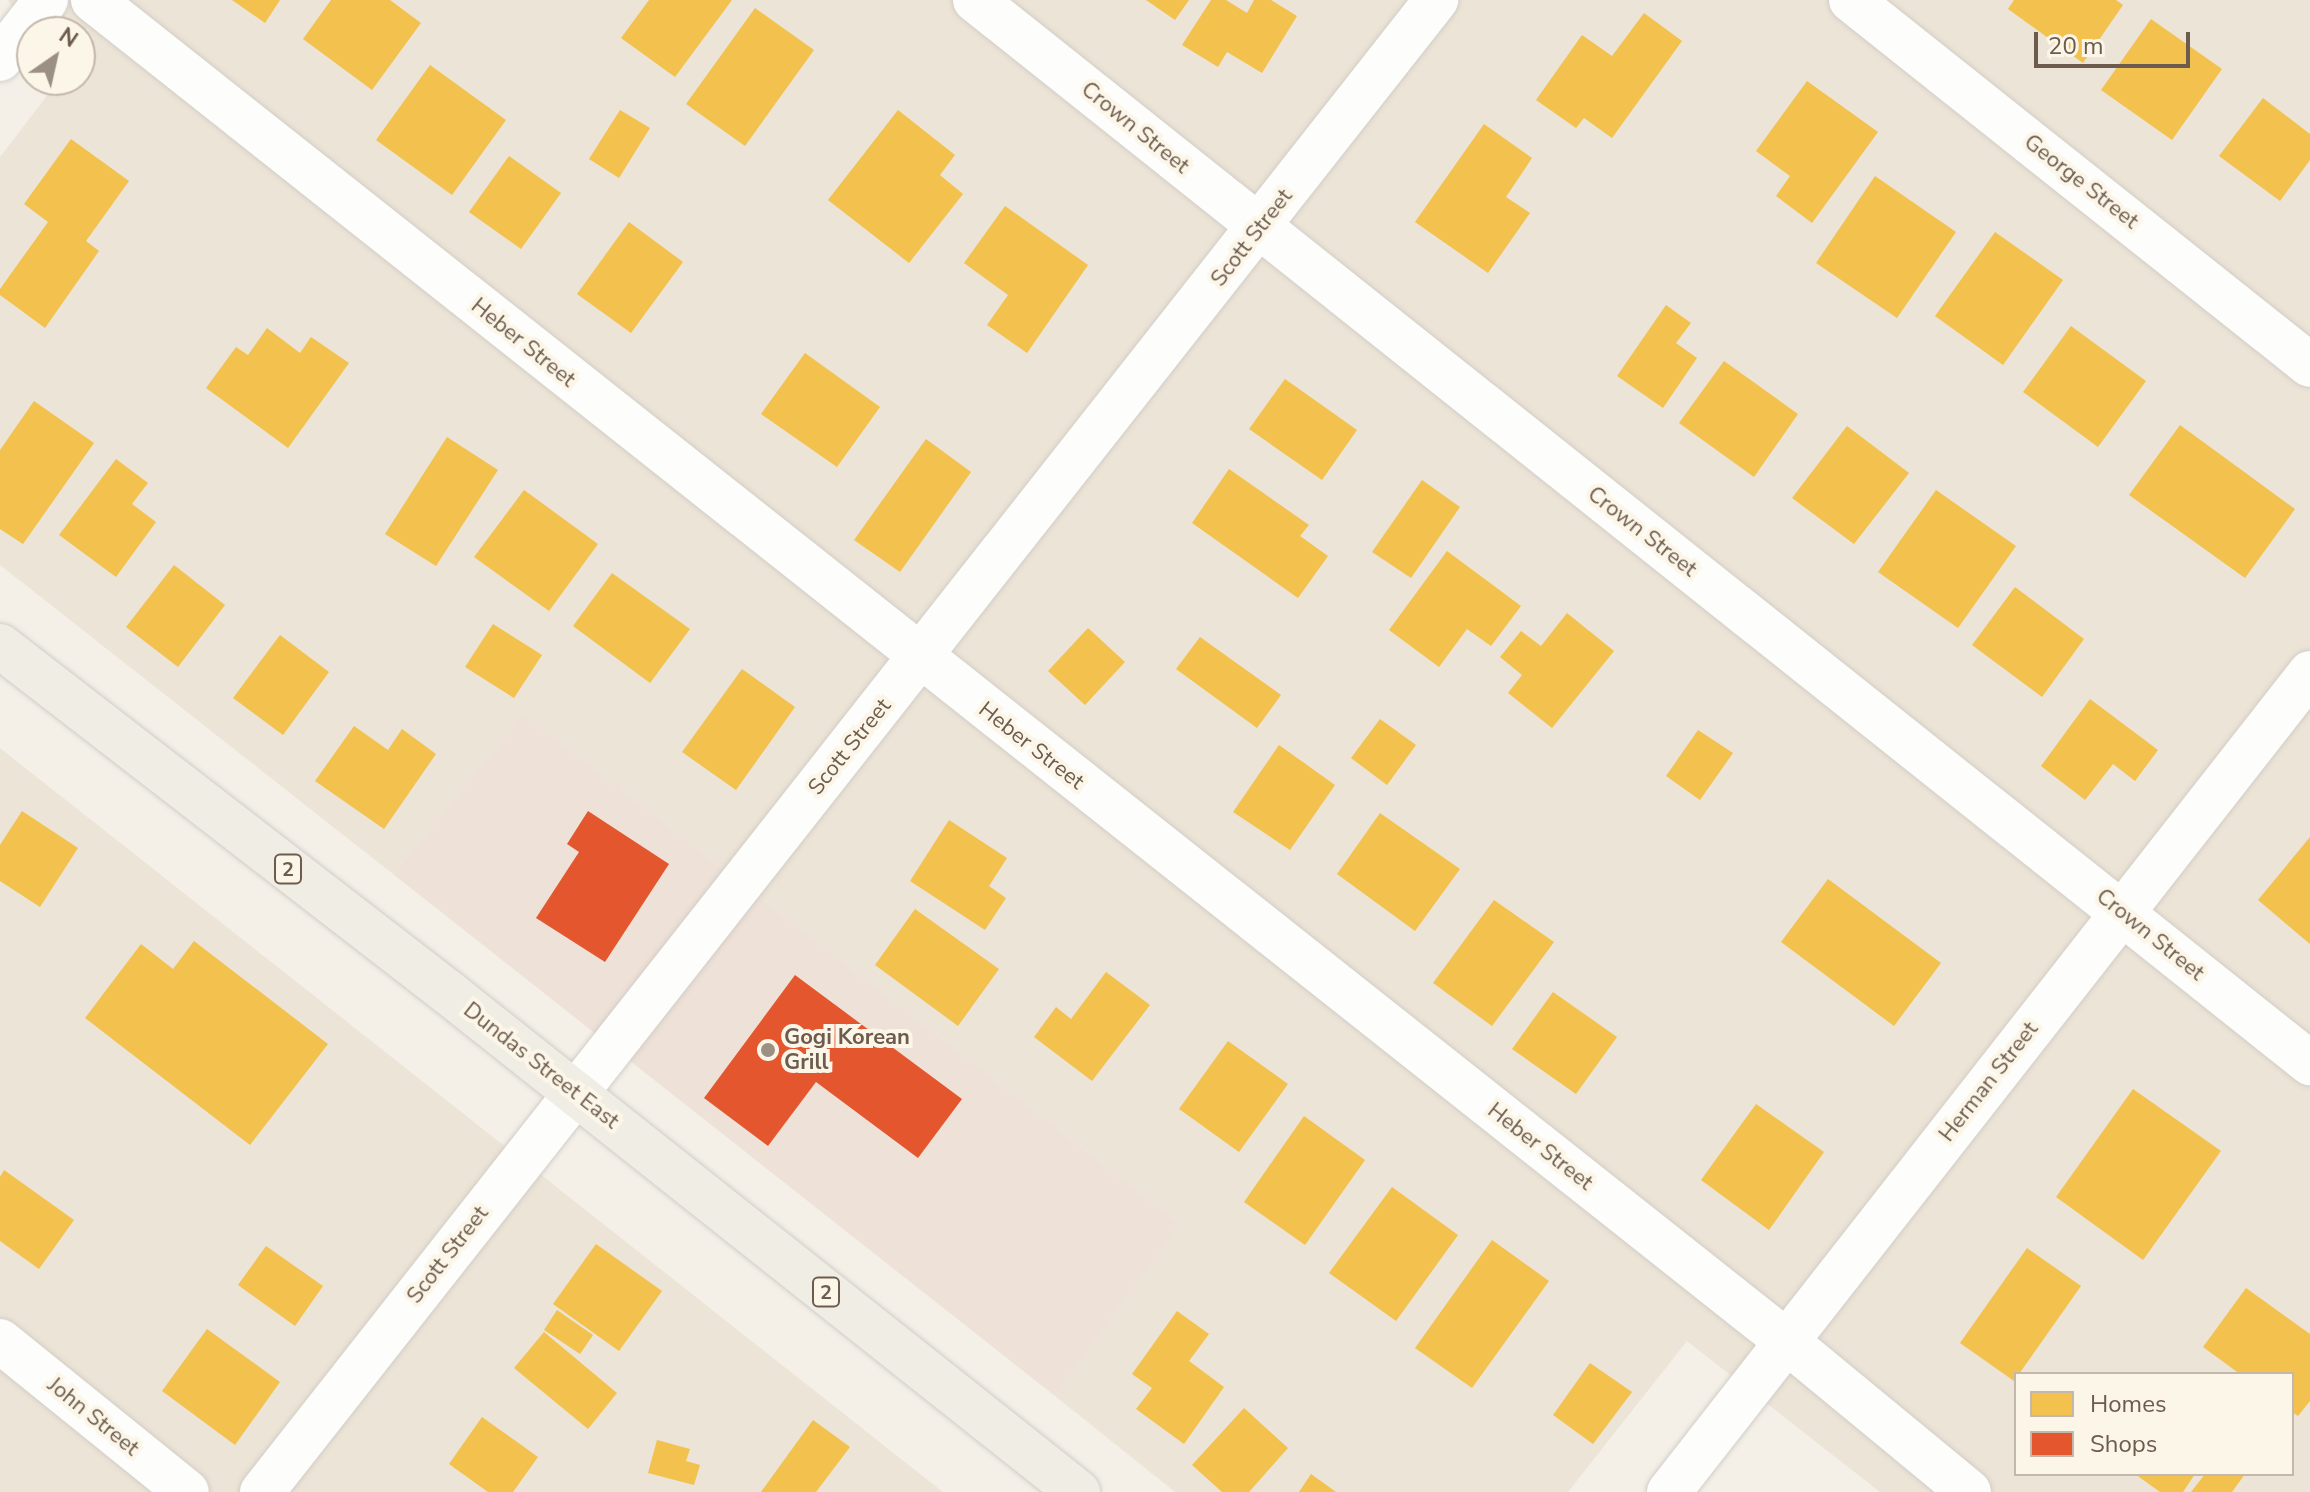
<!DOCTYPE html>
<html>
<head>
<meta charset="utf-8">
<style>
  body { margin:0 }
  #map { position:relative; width:2310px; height:1492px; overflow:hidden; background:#f4f0e8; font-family:"Nunito Sans",sans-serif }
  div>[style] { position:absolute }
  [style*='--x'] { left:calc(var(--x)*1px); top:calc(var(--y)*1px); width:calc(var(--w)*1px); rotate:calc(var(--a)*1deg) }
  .residential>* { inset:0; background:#ece4d6 }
  .commercial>* { inset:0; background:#eee1d7 }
  .homes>* { inset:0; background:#f2c14e }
  .shops>* { inset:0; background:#e4572e }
  .roads { filter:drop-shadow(0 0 2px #d2cdc7) drop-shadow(0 0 2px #d2cdc7) }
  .street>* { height:44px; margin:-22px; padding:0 22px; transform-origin:22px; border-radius:22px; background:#fdfdfc }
  .secondary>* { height:44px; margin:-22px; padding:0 22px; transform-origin:22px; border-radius:22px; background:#fdfdfc }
  .primary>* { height:44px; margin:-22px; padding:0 22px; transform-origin:22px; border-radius:22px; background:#f0ede5 }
  .dots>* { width:22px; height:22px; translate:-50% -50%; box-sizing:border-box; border:4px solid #fcf6e9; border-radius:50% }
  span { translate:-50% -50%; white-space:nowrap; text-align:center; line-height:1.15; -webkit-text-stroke:8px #fcf6e9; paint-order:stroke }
  .shield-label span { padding:2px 6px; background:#fcf6e9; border:2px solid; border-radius:6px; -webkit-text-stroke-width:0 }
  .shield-label { font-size:20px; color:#6d5c4d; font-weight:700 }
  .street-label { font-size:22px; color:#6d5c4d }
  .poi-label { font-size:22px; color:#6d5c4d; font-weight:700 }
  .left { translate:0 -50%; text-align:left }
  .legend { position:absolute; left:2014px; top:1372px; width:280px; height:104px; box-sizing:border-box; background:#fcf6e9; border:2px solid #c3b8ab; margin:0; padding:10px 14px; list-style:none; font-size:24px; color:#6d5c4d }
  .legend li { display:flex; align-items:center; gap:16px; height:40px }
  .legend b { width:40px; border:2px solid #c3b8ab }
  .north { position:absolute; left:16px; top:16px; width:80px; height:80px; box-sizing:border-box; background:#fcf6e9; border:2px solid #c3b8ab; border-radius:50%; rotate:34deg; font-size:22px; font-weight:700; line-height:32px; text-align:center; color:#6d5c4d }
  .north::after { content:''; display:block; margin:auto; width:28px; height:36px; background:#9c9083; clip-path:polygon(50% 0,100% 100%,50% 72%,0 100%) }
  .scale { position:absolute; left:2034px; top:32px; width:156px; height:36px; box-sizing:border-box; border:4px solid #6d5c4d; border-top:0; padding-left:10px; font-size:24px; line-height:28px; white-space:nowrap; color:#6d5c4d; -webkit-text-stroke:6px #fcf6e9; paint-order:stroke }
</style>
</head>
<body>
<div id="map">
  <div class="residential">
    <div style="clip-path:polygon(evenodd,8px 0,2310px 0,2310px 1492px,1880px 1492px,1687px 1341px,1568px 1492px,1175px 1492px,1055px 1396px,1180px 1224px,524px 714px,393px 874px,0 565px,0 157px,59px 80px,80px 80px,80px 32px,32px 35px,8px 0,2016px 1374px,2292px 1374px,2292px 1474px,2016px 1474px,2016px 1374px)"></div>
    <div style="clip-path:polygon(0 748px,943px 1492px,0 1492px)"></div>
  </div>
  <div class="commercial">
    <div style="clip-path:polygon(524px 714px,1180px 1224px,1055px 1396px,393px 874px)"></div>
  </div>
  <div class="homes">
    <div style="clip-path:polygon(232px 0,280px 0,265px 23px)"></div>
    <div style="clip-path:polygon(331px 0,390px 0,421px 23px,372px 90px,303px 39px)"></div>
    <div style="clip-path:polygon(649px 0,732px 0,675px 77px,621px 38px)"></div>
    <div style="clip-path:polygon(1146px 0,1189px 0,1175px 20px)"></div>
    <div style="clip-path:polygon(1211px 0,1226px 0,1247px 13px,1254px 0,1271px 0,1297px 16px,1262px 73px,1227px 52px,1218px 67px,1182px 45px)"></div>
    <div style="clip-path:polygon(2014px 0,2116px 0,2123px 5px,2083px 63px,2008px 9px)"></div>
    <div style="clip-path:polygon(755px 8px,814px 50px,745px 146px,686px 104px)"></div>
    <div style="clip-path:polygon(1644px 13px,1682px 41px,1612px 138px,1584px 118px,1576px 128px,1536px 100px,1582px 35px,1612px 56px)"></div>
    <div style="clip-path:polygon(2151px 19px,2222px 69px,2172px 140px,2101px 90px)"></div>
    <div style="clip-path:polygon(430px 65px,506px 120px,452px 195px,376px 140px)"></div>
    <div style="clip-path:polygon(1807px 81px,1878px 132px,1812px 223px,1776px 196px,1790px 176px,1756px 151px)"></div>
    <div style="clip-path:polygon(2263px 98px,2310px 134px,2310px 160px,2280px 201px,2219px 156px)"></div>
    <div style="clip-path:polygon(620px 110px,650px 128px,619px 178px,589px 159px)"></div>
    <div style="clip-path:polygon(898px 110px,955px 155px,940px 175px,963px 194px,909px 263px,828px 200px)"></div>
    <div style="clip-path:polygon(1484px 124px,1532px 158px,1506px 197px,1530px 213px,1488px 273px,1415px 222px)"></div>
    <div style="clip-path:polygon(71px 139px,129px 181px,86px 241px,99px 251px,45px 328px,0 295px,0 289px,48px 222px,24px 204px)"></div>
    <div style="clip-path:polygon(509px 156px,561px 193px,521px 249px,469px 212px)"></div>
    <div style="clip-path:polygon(1875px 176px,1956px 232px,1897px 318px,1816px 263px)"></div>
    <div style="clip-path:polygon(1005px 206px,1088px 265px,1027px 353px,987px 325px,1008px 295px,964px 263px)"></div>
    <div style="clip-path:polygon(629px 222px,683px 262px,631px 333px,577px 294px)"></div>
    <div style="clip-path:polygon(1995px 232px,2063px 280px,2003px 365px,1935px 316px)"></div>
    <div style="clip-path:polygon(1666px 305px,1691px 323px,1676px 343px,1697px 358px,1663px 408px,1617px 376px)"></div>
    <div style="clip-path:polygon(2071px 326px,2146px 381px,2098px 447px,2023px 392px)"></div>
    <div style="clip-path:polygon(267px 328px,300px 353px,311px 337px,349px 363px,288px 448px,206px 388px,236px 347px,248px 355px)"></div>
    <div style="clip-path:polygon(805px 353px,880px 407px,837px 467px,761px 414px)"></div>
    <div style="clip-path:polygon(1724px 361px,1798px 414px,1754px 477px,1679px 423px)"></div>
    <div style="clip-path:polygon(1285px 379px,1357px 430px,1322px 480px,1249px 429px)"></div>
    <div style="clip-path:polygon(34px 401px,94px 443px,23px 544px,0 529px,0 450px)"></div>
    <div style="clip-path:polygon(2180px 425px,2295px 509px,2245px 578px,2129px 495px)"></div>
    <div style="clip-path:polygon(1847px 426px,1909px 473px,1854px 544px,1792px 498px)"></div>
    <div style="clip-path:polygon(447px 437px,498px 470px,436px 566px,385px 534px)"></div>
    <div style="clip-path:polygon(926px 439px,971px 472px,900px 572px,854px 540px)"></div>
    <div style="clip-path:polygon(116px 459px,148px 483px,132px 504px,156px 522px,116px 577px,59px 535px)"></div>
    <div style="clip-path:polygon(1229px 469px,1309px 525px,1300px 536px,1328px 556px,1298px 598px,1192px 523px)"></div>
    <div style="clip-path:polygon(1422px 480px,1460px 507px,1411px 578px,1372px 552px)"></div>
    <div style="clip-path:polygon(524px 490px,598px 544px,549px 611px,474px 557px)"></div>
    <div style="clip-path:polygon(1936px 490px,2016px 546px,1958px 628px,1878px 572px)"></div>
    <div style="clip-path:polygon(1447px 551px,1521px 606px,1491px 646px,1467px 629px,1439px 667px,1389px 630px)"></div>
    <div style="clip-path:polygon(174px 565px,225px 605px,178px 667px,126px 627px)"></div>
    <div style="clip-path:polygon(612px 573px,690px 629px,650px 683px,573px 626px)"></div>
    <div style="clip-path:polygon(2015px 587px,2084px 639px,2042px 697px,1972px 645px)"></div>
    <div style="clip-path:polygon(1567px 613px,1614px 651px,1552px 728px,1508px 693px,1522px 675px,1500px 657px,1521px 631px,1541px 646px)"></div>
    <div style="clip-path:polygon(493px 624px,542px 655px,514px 698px,465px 667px)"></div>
    <div style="clip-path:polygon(1088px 628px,1125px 662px,1085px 705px,1048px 671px)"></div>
    <div style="clip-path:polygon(280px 635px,329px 672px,283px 735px,233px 698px)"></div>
    <div style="clip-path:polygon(1200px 637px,1281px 695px,1257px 728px,1176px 669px)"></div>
    <div style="clip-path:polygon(742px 669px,795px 707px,736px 790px,682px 752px)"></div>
    <div style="clip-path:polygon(2090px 699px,2158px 750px,2135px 781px,2113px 764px,2085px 800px,2041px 766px)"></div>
    <div style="clip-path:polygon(1380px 719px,1416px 745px,1387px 785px,1351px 758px)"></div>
    <div style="clip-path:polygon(354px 726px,388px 750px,402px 729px,436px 754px,384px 829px,315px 781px)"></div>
    <div style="clip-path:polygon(1698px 730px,1733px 753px,1700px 800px,1666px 776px)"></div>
    <div style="clip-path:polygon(1279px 745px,1335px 785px,1290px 850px,1233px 812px)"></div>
    <div style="clip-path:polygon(22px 811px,78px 848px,40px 907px,0 881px,0 845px)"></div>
    <div style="clip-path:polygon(1380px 813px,1460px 869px,1415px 931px,1337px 874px)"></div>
    <div style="clip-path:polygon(949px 820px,1007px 858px,989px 886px,1006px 898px,985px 930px,910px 881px)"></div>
    <div style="clip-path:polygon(2310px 837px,2310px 944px,2258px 900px)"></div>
    <div style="clip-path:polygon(1828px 879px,1941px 963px,1894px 1026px,1781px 942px)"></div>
    <div style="clip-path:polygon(1494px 900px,1554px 942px,1492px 1026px,1433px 983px)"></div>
    <div style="clip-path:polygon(915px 909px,999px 969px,958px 1026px,875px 965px)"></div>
    <div style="clip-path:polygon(194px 941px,328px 1044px,250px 1145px,85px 1018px,141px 944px,173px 969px)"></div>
    <div style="clip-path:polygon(1106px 972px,1150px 1005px,1092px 1081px,1034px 1037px,1056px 1007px,1071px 1019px)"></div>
    <div style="clip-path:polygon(1553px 992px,1617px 1037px,1576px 1094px,1512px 1049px)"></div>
    <div style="clip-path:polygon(1228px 1041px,1288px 1084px,1239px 1152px,1179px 1109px)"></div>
    <div style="clip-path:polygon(2133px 1089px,2221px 1151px,2143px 1260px,2056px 1197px)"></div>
    <div style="clip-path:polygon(1756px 1104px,1824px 1152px,1769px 1230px,1701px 1180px)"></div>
    <div style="clip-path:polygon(1304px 1116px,1365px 1160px,1305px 1245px,1244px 1202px)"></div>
    <div style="clip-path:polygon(4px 1170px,74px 1220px,39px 1269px,0 1241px,0 1177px)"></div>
    <div style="clip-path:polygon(1392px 1187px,1458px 1235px,1396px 1321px,1329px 1273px)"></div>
    <div style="clip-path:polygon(1492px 1240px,1549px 1281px,1472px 1388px,1415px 1348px)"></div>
    <div style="clip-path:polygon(596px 1244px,662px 1291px,619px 1351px,553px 1304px)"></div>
    <div style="clip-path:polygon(266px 1246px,323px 1286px,295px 1326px,238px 1285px)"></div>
    <div style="clip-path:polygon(2027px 1248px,2081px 1286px,2014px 1381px,1960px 1343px)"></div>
    <div style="clip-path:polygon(2246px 1288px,2310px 1334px,2310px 1401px,2298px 1416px,2292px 1412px,2292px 1374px,2240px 1374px,2203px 1347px)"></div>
    <div style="clip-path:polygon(557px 1310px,593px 1335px,580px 1354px,544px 1330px)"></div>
    <div style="clip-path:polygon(1177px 1311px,1209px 1334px,1189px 1361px,1224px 1387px,1184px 1444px,1136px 1409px,1152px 1388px,1132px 1374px)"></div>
    <div style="clip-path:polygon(207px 1329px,280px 1382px,235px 1445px,162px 1391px)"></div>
    <div style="clip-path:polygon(544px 1332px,617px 1393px,588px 1429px,514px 1368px)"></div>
    <div style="clip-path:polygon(1590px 1363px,1632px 1392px,1593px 1444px,1553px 1415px)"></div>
    <div style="clip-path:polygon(1244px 1408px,1288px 1448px,1249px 1492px,1222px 1492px,1192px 1465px)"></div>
    <div style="clip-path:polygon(482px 1417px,538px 1457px,513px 1492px,488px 1492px,449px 1464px)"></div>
    <div style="clip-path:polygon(813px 1420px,850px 1447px,816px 1492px,761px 1492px)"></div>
    <div style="clip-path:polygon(657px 1440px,690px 1449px,686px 1461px,700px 1465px,694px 1485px,648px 1473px)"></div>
    <div style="clip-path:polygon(1311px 1474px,1336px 1492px,1299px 1492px)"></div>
    <div style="clip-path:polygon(2135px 1474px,2195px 1474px,2183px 1492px,2160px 1492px)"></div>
    <div style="clip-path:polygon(2205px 1474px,2245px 1474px,2232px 1492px,2191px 1492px)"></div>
  </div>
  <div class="shops">
    <div style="clip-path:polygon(588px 811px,669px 864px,605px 962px,536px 918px,579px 852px,567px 844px)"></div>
    <div style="clip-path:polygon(795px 975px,962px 1099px,918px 1158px,816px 1082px,768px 1146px,704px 1098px)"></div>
  </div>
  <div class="roads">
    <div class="street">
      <div style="--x:93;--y:0;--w:2160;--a:38.38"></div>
      <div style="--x:1786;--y:1341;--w:237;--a:39.5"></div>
      <div style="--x:975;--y:0;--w:1707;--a:38.53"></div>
      <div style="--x:1851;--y:0;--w:586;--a:38.49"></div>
      <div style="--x:0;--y:59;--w:75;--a:-52.1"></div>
      <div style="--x:0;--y:1341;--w:240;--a:38.9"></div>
      <div style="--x:262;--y:1492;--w:1899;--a:-51.8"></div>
    </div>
    <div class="secondary">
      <div style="--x:1669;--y:1492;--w:1040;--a:-51.95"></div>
    </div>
    <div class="primary">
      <div style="--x:0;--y:646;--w:567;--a:37.7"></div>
      <div style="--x:449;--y:993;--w:803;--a:38.43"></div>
    </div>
  </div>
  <div class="dots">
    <div style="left:768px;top:1050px;background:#9c9083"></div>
  </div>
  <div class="shield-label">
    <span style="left:288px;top:869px">2</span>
    <span style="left:826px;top:1292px">2</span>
  </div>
  <div class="street-label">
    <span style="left:1135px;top:128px;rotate:39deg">Crown Street</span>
    <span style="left:2081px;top:182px;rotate:38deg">George Street</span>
    <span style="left:1252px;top:238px;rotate:-52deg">Scott Street</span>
    <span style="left:523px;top:343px;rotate:39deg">Heber Street</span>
    <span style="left:1642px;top:532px;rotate:38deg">Crown Street</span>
    <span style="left:1031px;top:746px;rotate:38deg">Heber Street</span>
    <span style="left:850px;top:747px;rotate:-51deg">Scott Street</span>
    <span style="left:2150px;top:935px;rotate:39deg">Crown Street</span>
    <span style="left:541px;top:1066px;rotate:38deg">Dundas Street East</span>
    <span style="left:1989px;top:1082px;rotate:-52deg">Herman Street</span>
    <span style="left:1540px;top:1147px;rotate:38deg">Heber Street</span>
    <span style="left:448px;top:1255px;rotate:-52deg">Scott Street</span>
    <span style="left:93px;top:1417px;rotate:39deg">John Street</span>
  </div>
  <div class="poi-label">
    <span class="left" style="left:784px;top:1050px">Gogi Korean<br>Grill</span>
  </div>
  <ul class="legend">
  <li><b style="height:22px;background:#f2c14e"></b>Homes</li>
  <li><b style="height:22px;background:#e4572e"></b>Shops</li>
  </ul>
  <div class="north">N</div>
  <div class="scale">20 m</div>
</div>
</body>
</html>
